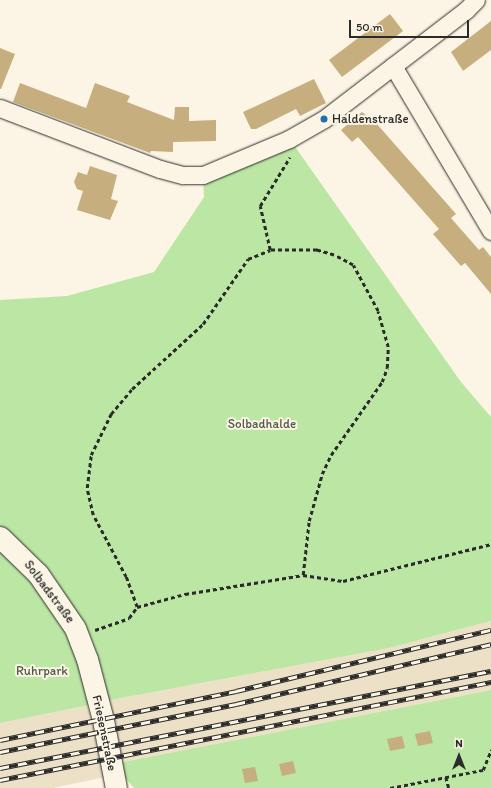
<!DOCTYPE html>
<html>
<head>
<meta charset="utf-8">
<style>
  body { margin:0 }
  #map { position:relative; width:491px; height:788px; overflow:hidden; background:#fcf5e5; font-family:Itim,sans-serif }
  div>[style] { position:absolute }
  [style*='--x'] { left:calc(var(--x)*1px); top:calc(var(--y)*1px); width:calc(var(--w)*1px); rotate:calc(var(--a)*1deg) }
  .built>* { inset:0; background:#ece0c6 }
  .green>* { inset:0; background:#bbe6a3 }
  .building>* { inset:0; background:#c6ae7e }
  .path>* { height:2.5px; margin-top:-1.25px; transform-origin:0; background:repeating-linear-gradient(90deg,#2b2b2b 0 4px,transparent 0 7px) }
  .roads { filter:drop-shadow(0 0 1px #2b2b2b) drop-shadow(0 0 1px #2b2b2b) }
  .minor>* { height:17px; margin:-8.5px; padding:0 8.5px; transform-origin:8.5px; border-radius:8.5px; background:#fcf5e5 }
  .tertiary>* { height:21px; margin:-10.5px; padding:0 10.5px; transform-origin:10.5px; border-radius:10.5px; background:#fcf5e5 }
  .rail>* { height:4.5px; margin-top:-2.25px; transform-origin:0; background:repeating-linear-gradient(90deg,#fcf5e5 0 9px,#2b2b2b 0 18px); box-sizing:border-box; border-block:1px solid #2b2b2b }
  .dots>* { width:11px; height:11px; translate:-50% -50%; box-sizing:border-box; border:2px solid #fcf5e5; border-radius:50% }
  span { translate:-50% -50%; white-space:nowrap; text-align:center; line-height:1.15; -webkit-text-stroke:4px #fcf5e5; paint-order:stroke }
  .poi-label { font-size:13px; color:#2b2b2b }
  .left { translate:0 -50%; text-align:left }
  .park-label { font-size:13px; color:#4f5a49 }
  .street-label { font-size:13px; color:#2b2b2b }
  .north { position:absolute; left:439px; top:736px; width:40px; height:40px; -webkit-text-stroke:3px #fcf5e5; paint-order:stroke; rotate:0deg; font-size:11px; font-weight:700; line-height:16px; text-align:center; color:#2b2b2b }
  .north::after { content:''; display:block; margin:auto; width:14px; height:18px; background:#2b2b2b; clip-path:polygon(50% 0,100% 100%,50% 72%,0 100%) }
  .scale { position:absolute; left:349px; top:20px; width:120px; height:18px; box-sizing:border-box; border:2px solid #2b2b2b; border-top:0; padding-left:5px; font-size:12px; line-height:14px; white-space:nowrap; color:#2b2b2b; -webkit-text-stroke:3px #fcf5e5; paint-order:stroke }
</style>
</head>
<body>
<div id="map">
  <div class="built">
    <div style="clip-path:polygon(491px 621px,491px 690px,113px 764px,100px 702px,389px 648px)"></div>
    <div style="clip-path:polygon(94px 704px,110px 776px,53px 788px,0 788px,0 723px)"></div>
  </div>
  <div class="green">
    <div style="clip-path:polygon(291px 141px,461px 382px,491px 417px,491px 621px,389px 648px,100px 702px,89px 658px,0 534px,0 300px,67px 296px,154px 272px,204px 197px,203px 175px)"></div>
    <div style="clip-path:polygon(0 545px,57px 605px,94px 704px,0 723px)"></div>
    <div style="clip-path:polygon(491px 690px,491px 788px,134px 788px,113px 764px)"></div>
  </div>
  <div class="building">
    <div style="clip-path:polygon(390px 14px,403px 31px,342px 77px,329px 60px)"></div>
    <div style="clip-path:polygon(491px 21px,491px 50px,463px 71px,451px 52px)"></div>
    <div style="clip-path:polygon(0 48px,15px 54px,1px 89px,0 89px)"></div>
    <div style="clip-path:polygon(314px 79px,326px 103px,300px 116px,296px 109px,256px 129px,251px 129px,243px 112px)"></div>
    <div style="clip-path:polygon(20px 83px,86px 108px,95px 83px,130px 96px,127px 102px,174px 120px,175px 107px,189px 107px,189px 121px,216px 120px,216px 141px,173px 142px,173px 152px,151px 151px,150px 153px,13px 102px)"></div>
    <div style="clip-path:polygon(362px 112px,376px 123px,456px 214px,451px 218px,479px 250px,483px 247px,491px 257px,491px 294px,465px 263px,461px 266px,433px 234px,439px 229px,358px 137px,352px 142px,341px 130px)"></div>
    <div style="clip-path:polygon(90px 166px,117px 175px,111px 199px,118px 201px,110px 220px,77px 210px,83px 191px,77px 189px,74px 182px,78px 172px,87px 175px)"></div>
    <div style="clip-path:polygon(430px 731px,433px 743px,418px 746px,415px 734px)"></div>
    <div style="clip-path:polygon(402px 736px,405px 748px,390px 751px,387px 739px)"></div>
    <div style="clip-path:polygon(293px 761px,296px 773px,282px 776px,279px 764px)"></div>
    <div style="clip-path:polygon(255px 767px,258px 781px,245px 783px,242px 769px)"></div>
  </div>
  <div class="path">
    <div style="--x:303;--y:575;--w:40;--a:8.5"></div>
    <div style="--x:343;--y:581;--w:153;--a:-14"></div>
    <div style="--x:137;--y:607;--w:32;--a:-110"></div>
    <div style="--x:126;--y:577;--w:70;--a:-118"></div>
    <div style="--x:93;--y:515;--w:28;--a:-103"></div>
    <div style="--x:87;--y:488;--w:33;--a:-83"></div>
    <div style="--x:91;--y:455;--w:46;--a:-64"></div>
    <div style="--x:111;--y:414;--w:33;--a:-50"></div>
    <div style="--x:132;--y:389;--w:96;--a:-42.5"></div>
    <div style="--x:203;--y:324;--w:79;--a:-55.3"></div>
    <div style="--x:248;--y:259;--w:24;--a:-22"></div>
    <div style="--x:270;--y:250;--w:45;--a:-102.8"></div>
    <div style="--x:260;--y:206;--w:57;--a:-58.5"></div>
    <div style="--x:95;--y:630;--w:36;--a:-19"></div>
    <div style="--x:129;--y:618;--w:14;--a:-54"></div>
    <div style="--x:137;--y:607;--w:50;--a:-15.2"></div>
    <div style="--x:185;--y:594;--w:120;--a:-9.1"></div>
    <div style="--x:303;--y:575;--w:54;--a:-83.7"></div>
    <div style="--x:309;--y:521;--w:49;--a:-74.5"></div>
    <div style="--x:322;--y:474;--w:21;--a:-65"></div>
    <div style="--x:331;--y:455;--w:89;--a:-55.1"></div>
    <div style="--x:382;--y:382;--w:15;--a:-70"></div>
    <div style="--x:387;--y:368;--w:21;--a:-87"></div>
    <div style="--x:388;--y:347;--w:37;--a:-106"></div>
    <div style="--x:378;--y:311;--w:52;--a:-118.5"></div>
    <div style="--x:353;--y:265;--w:21;--a:-152"></div>
    <div style="--x:334;--y:255;--w:18;--a:-164"></div>
    <div style="--x:317;--y:250;--w:47;--a:180"></div>
    <div style="--x:446;--y:777;--w:11;--a:75"></div>
    <div style="--x:390;--y:788;--w:95;--a:-11"></div>
    <div style="--x:483;--y:770;--w:22;--a:-68"></div>
  </div>
  <div class="roads">
    <div class="minor">
      <div style="--x:393;--y:66;--w:192;--a:59.3"></div>
      <div style="--x:0;--y:108;--w:171;--a:20.9"></div>
      <div style="--x:160;--y:169;--w:24;--a:15"></div>
      <div style="--x:183;--y:175;--w:20;--a:0"></div>
      <div style="--x:203;--y:175;--w:93;--a:-22.7"></div>
      <div style="--x:289;--y:139;--w:40;--a:-29.7"></div>
      <div style="--x:324;--y:119;--w:179;--a:-37.5"></div>
      <div style="--x:466;--y:10;--w:14;--a:-45"></div>
    </div>
    <div class="tertiary">
      <div style="--x:0;--y:537;--w:53;--a:44.2"></div>
      <div style="--x:38;--y:574;--w:65;--a:55.6"></div>
      <div style="--x:75;--y:628;--w:33;--a:69"></div>
      <div style="--x:87;--y:659;--w:63;--a:75.3"></div>
      <div style="--x:103;--y:720;--w:69;--a:79.2"></div>
    </div>
  </div>
  <div class="rail">
    <div style="--x:0;--y:740;--w:241;--a:-11.7"></div>
    <div style="--x:236;--y:691;--w:262;--a:-13.5"></div>
    <div style="--x:0;--y:752;--w:241;--a:-11.5"></div>
    <div style="--x:236;--y:704;--w:262;--a:-13.2"></div>
    <div style="--x:0;--y:768;--w:500;--a:-11.18"></div>
    <div style="--x:0;--y:780;--w:501;--a:-11.29"></div>
  </div>
  <div class="dots">
    <div style="left:324px;top:119px;background:#1f6fb2"></div>
  </div>
  <div class="poi-label">
    <span class="left" style="left:332px;top:119px">Haldenstraße</span>
  </div>
  <div class="park-label">
    <span style="left:262px;top:424px">Solbadhalde</span>
    <span style="left:42px;top:671px">Ruhrpark</span>
  </div>
  <div class="street-label">
    <span style="left:49px;top:592px;rotate:53deg">Solbadstraße</span>
    <span style="left:104px;top:733px;rotate:78deg">Friesenstraße</span>
  </div>
  <div class="north">N</div>
  <div class="scale">50 m</div>
</div>
</body>
</html>
